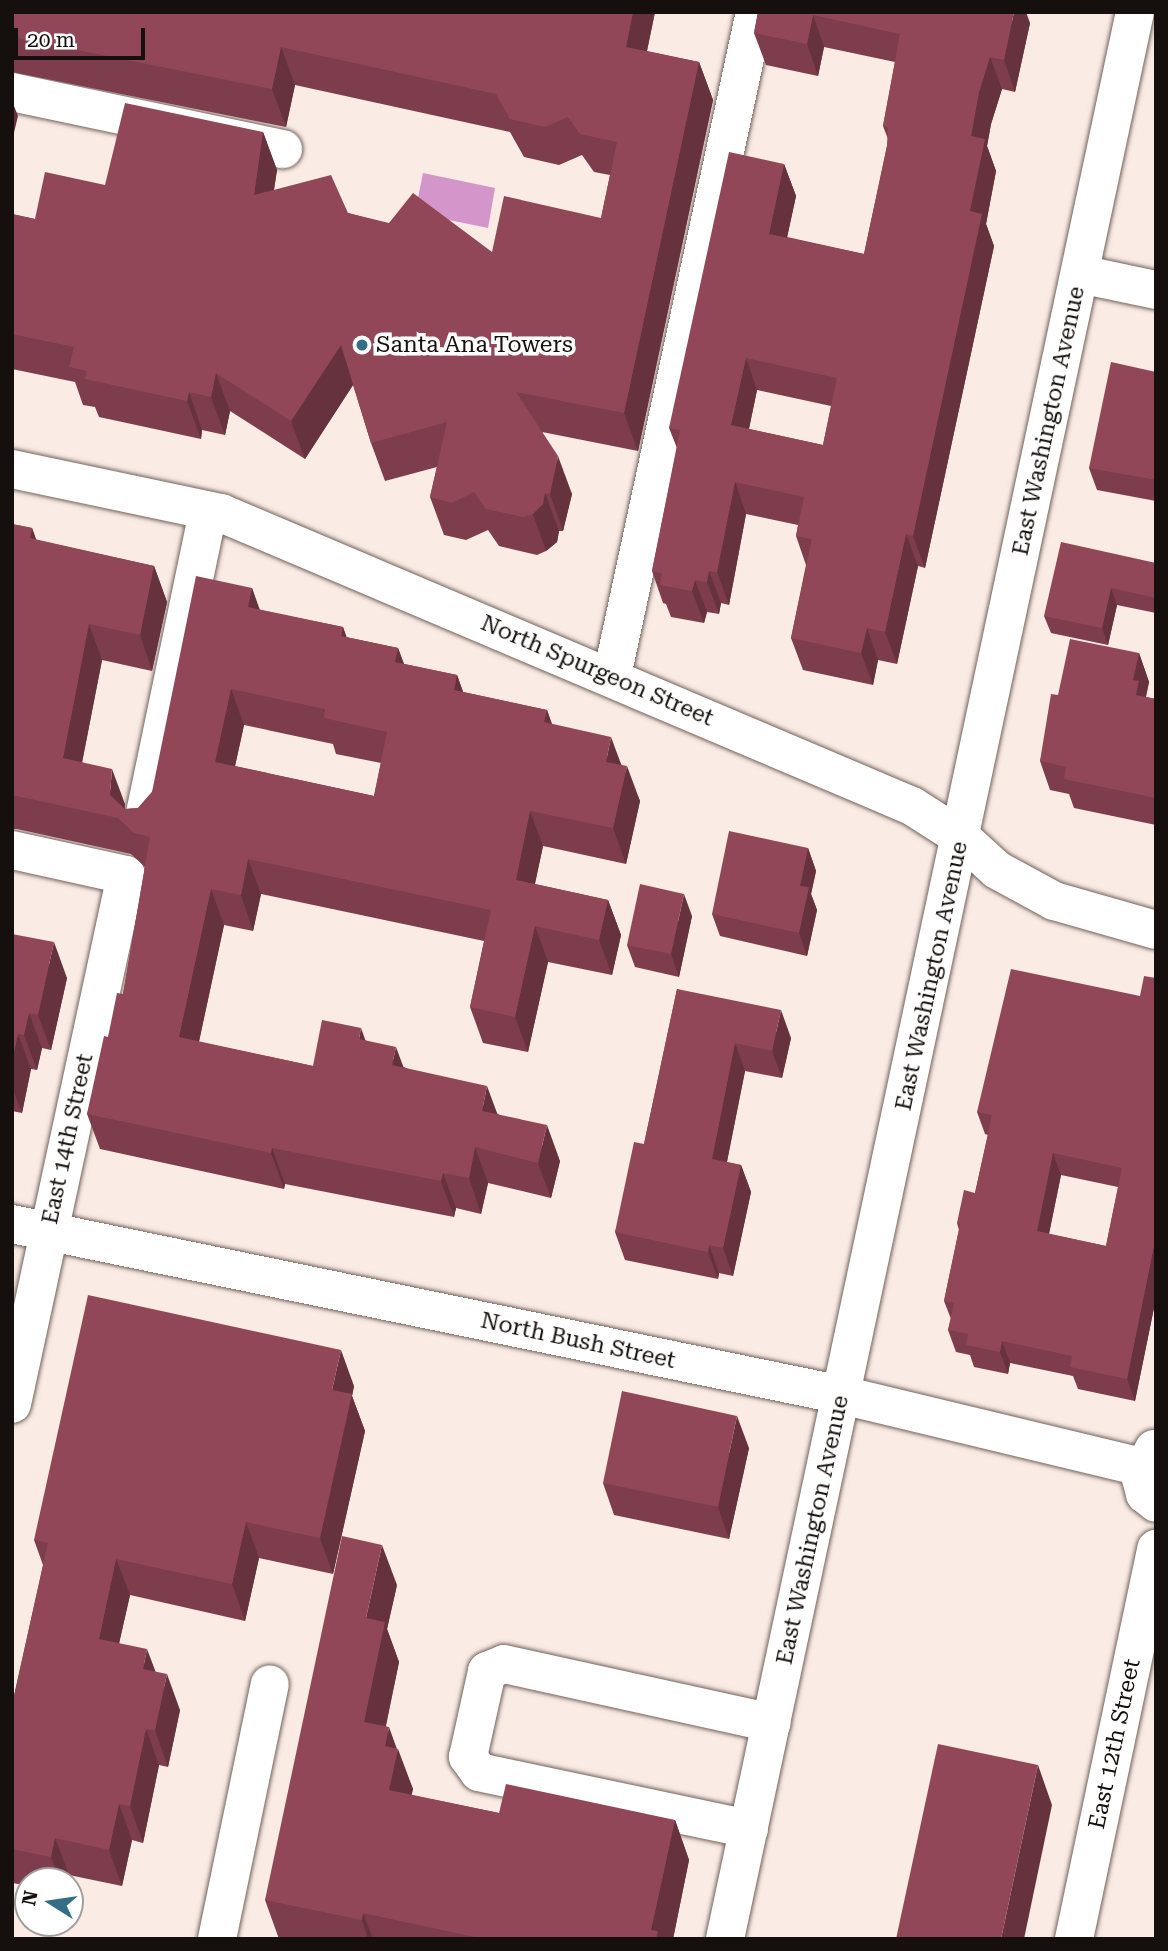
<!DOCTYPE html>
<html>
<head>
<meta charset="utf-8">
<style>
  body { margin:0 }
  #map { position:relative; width:1168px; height:1951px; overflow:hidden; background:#fbebe5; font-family:"Roboto Serif",serif }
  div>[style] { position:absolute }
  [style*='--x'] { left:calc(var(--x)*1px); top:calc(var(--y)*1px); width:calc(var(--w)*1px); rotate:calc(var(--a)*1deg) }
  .water>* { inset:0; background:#d495ca }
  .roads { filter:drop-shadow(0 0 2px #70625c) drop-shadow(0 0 2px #70625c) }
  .minor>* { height:38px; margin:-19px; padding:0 19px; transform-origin:19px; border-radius:19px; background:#fff }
  .wall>* { inset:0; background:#7e3d4c }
  .shaded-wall>* { inset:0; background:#66323e }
  .building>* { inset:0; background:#924758 }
  .dots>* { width:19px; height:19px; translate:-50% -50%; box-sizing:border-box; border:4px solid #fff; border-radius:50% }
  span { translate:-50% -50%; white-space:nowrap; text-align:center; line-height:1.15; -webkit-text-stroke:7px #fff; paint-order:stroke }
  .poi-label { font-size:23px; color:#150f0d }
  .left { translate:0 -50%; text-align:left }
  .street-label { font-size:23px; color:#150f0d }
  .frame { position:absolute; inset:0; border:14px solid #150f0d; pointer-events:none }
  .north { position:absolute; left:14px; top:1867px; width:70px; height:70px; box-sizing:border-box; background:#fff; border:2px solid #a19f9e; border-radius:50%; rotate:282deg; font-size:19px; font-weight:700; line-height:28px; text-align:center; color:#150f0d }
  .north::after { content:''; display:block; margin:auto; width:24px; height:32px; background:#346e86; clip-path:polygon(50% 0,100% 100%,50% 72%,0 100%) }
  .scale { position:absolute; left:14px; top:28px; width:131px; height:32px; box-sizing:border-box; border:4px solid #150f0d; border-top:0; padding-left:9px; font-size:21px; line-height:24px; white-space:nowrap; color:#150f0d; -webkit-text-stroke:5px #fff; paint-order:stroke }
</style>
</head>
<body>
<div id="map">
  <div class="water">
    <div style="clip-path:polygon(423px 173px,495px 188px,488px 228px,415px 213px)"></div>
  </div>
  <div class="roads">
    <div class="minor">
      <div style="--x:12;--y:92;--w:277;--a:11.9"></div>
      <div style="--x:1080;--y:274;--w:78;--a:11.9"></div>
      <div style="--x:12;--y:469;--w:214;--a:11.9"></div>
      <div style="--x:221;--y:513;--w:751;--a:22.98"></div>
      <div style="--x:912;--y:806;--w:59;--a:32.6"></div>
      <div style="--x:962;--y:838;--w:47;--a:42.4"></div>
      <div style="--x:997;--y:870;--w:65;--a:28.5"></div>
      <div style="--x:1054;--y:901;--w:106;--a:15.9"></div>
      <div style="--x:612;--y:676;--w:679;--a:-77.85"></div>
      <div style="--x:143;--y:823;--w:319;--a:-78.2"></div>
      <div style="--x:12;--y:850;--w:117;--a:12.4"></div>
      <div style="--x:126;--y:875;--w:541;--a:102.16"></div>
      <div style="--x:12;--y:1224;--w:847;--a:11.64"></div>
      <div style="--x:842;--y:1395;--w:308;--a:13.5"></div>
      <div style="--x:1154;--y:1449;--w:30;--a:118"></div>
      <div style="--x:1140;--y:1475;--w:20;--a:75"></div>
      <div style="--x:1145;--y:1494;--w:14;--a:39"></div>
      <div style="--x:749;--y:1829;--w:276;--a:-168.1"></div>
      <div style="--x:479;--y:1772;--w:19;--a:-126"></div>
      <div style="--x:468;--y:1757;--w:88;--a:-77.5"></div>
      <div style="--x:487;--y:1671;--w:18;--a:-22"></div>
      <div style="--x:504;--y:1664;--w:274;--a:12.4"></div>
      <div style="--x:217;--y:1939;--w:260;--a:-78.3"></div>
      <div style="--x:725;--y:1939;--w:1970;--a:-77.99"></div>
      <div style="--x:1074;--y:1939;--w:399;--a:-78.1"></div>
    </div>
  </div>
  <div class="wall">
    <div style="clip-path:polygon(12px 12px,655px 12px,647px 51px,699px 62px,713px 100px,638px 451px,542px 432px,572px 494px,563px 531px,559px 531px,557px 542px,546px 551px,537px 555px,499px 546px,488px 530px,466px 540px,444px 535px,430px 497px,437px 467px,385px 481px,371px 443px,353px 385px,305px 459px,230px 411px,225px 435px,202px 430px,201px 439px,99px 417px,95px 407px,83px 405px,75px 382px,12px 369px,12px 214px,35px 219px,105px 185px,263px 132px,277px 170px,274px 190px,348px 213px,492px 252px,601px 218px,610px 175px,594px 172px,582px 155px,559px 165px,524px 157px,510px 132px,295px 85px,286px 127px,12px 72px)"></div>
    <div style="clip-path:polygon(evenodd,758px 12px,1030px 23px,1015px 92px,1002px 89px,991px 124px,987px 146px,996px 171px,986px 224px,994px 246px,925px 568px,918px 566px,897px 664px,878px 660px,873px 685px,803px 670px,791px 638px,806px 565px,796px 536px,798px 525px,746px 514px,729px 605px,721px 603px,719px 614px,707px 612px,704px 623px,671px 617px,666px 604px,663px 603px,652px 571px,677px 448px,669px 428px,784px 164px,796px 196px,787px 237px,864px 254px,887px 146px,888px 139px,883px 126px,895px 62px,824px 47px,818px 76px,766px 65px,754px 33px,758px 12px,757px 390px,831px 406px,823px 445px,749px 429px,757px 390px)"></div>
    <div style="clip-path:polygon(1156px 372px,1156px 501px,1097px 490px,1089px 468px)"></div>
    <div style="clip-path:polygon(evenodd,12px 524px,32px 528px,36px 540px,154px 566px,167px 602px,152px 671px,102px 660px,82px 762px,125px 804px,125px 809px,138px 808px,152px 792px,252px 588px,259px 610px,343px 627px,346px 637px,398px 648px,404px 664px,457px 675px,463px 692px,547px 710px,552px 724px,622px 765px,640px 801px,626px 864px,543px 846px,535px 884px,608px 900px,621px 935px,612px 975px,548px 962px,528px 1052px,483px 1043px,470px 1007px,484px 941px,261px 894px,253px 931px,224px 925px,199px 1042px,313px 1066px,365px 1040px,404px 1067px,498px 1114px,560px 1161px,551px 1198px,488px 1183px,481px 1214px,456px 1208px,454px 1217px,285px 1184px,284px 1189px,100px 1149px,87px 1114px,108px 1037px,123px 994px,145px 867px,131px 854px,17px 829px,12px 829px,12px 524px,244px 725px,333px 744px,336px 754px,381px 763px,374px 796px,235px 766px,244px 725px)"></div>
    <div style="clip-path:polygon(1156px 563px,1156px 613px,1117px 605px,1108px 645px,1051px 633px,1044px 616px)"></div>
    <div style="clip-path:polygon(1139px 653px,1149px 682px,1146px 697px,1156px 699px,1156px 825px,1074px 808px,1069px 794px,1050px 790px,1040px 761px,1058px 695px)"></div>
    <div style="clip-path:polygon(808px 848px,816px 871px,811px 894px,817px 910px,807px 956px,720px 936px,712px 914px)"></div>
    <div style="clip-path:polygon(692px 916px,679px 977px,635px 967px,627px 945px)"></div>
    <div style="clip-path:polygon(12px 934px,67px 978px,51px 1050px,42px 1048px,37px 1070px,31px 1069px,22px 1113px,12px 1111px)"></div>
    <div style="clip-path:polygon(evenodd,1156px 978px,1156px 1298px,1135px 1401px,1078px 1389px,1073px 1376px,1010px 1363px,1008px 1374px,974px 1367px,970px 1355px,956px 1352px,948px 1330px,951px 1319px,944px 1301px,959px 1230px,957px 1223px,975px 1193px,988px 1135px,985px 1134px,977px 1112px,1140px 996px,1156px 978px,1061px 1175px,1118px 1187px,1106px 1246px,1049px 1234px,1061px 1175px)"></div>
    <div style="clip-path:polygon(677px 989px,791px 1038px,782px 1078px,745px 1071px,727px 1162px,741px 1165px,751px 1192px,733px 1276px,719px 1273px,718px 1279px,625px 1260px,615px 1232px,644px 1144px)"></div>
    <div style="clip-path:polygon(354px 1386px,352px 1396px,365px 1431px,333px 1574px,259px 1558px,245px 1621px,130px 1595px,119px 1643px,155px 1672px,180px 1710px,168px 1767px,159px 1765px,143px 1843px,132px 1840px,122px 1886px,69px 1875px,67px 1881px,28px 1881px,28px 1886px,13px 1883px,12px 1705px,43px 1565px,34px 1540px)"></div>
    <div style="clip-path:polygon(749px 1448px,729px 1539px,614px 1515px,603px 1483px)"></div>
    <div style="clip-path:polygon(397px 1585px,387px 1629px,399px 1662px,386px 1726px,396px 1749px,413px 1789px,411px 1795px,499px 1813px,675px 1820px,689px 1860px,673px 1939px,279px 1939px,265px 1900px)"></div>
  </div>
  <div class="shaded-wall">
    <div style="clip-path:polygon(633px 12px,655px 12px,640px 84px,626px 47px)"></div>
    <div style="clip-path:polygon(1014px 12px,1026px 12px,1030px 23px,1015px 92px,1004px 60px)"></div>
    <div style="clip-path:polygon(813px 15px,824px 47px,818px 76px,807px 44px)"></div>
    <div style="clip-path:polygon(281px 47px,295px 85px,286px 127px,272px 89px)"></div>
    <div style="clip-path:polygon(990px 57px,1002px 89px,991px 124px,987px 146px,996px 171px,986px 224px,994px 246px,925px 568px,913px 536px,970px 211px,971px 136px,979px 92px)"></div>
    <div style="clip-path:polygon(699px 62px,713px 100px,638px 451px,624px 413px)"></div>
    <div style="clip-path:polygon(12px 101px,18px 116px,12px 141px)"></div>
    <div style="clip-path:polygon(263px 132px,277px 170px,267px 233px,254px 195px)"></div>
    <div style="clip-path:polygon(784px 164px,796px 196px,781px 266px,769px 234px)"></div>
    <div style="clip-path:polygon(341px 345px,355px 382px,305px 459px,291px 421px)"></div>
    <div style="clip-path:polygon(746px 358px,757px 390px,743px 457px,731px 425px)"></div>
    <div style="clip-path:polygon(216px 373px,230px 411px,225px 435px,211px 397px)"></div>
    <div style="clip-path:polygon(189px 392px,202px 430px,201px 439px,187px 401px)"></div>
    <div style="clip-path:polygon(558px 456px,572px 494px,563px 531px,550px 494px)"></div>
    <div style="clip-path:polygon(735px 482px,746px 514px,729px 605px,717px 572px)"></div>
    <div style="clip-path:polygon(545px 493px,559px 531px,557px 542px,546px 551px,533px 514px)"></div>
    <div style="clip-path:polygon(32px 528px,45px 563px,30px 538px)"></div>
    <div style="clip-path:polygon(906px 534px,918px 566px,897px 664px,885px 632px)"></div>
    <div style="clip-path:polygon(154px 566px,167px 602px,152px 671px,140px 635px)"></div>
    <div style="clip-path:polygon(709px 571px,721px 603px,719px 614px,707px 582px)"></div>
    <div style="clip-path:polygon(695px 580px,707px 612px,704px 623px,692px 591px)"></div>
    <div style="clip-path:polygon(252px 588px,265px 624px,248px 607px)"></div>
    <div style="clip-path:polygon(1111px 588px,1117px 605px,1108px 645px,1102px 628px)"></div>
    <div style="clip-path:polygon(89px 624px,102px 660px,76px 794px,63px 758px)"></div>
    <div style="clip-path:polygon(343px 627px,356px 663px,341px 636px)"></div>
    <div style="clip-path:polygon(867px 628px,878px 660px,873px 685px,861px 653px)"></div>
    <div style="clip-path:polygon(398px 648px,411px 683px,395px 662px)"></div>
    <div style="clip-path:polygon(1139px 653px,1149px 682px,1145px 700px,1136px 695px,1133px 680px)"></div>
    <div style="clip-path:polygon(457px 675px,470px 711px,454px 690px)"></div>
    <div style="clip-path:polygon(231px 689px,244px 725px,228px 798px,215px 762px)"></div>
    <div style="clip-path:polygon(547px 710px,559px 745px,544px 722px)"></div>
    <div style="clip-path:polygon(611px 737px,624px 772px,606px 762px)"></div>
    <div style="clip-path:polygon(627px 766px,640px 801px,626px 864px,613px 828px)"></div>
    <div style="clip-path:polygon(112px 769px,125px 804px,123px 823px,110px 795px)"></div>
    <div style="clip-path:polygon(530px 811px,543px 846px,528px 915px,516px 880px)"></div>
    <div style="clip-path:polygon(808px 848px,816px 871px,811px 894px,817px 910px,807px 956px,799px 933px,800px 886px)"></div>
    <div style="clip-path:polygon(248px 859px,261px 894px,253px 931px,241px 895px)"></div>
    <div style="clip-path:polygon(211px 889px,224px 925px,192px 1073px,179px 1037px)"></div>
    <div style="clip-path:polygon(684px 894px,692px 916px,679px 977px,671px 954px)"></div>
    <div style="clip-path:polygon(608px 900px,621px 935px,612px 975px,599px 940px)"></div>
    <div style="clip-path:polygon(535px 926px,548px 962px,528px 1052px,515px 1017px)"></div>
    <div style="clip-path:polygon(54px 942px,67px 978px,51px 1050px,38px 1015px)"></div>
    <div style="clip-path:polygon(781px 1010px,791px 1038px,782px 1078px,772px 1051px)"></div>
    <div style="clip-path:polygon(29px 1013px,42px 1048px,37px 1070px,24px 1035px)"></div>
    <div style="clip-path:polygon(361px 1028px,374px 1064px,359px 1039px)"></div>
    <div style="clip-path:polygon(18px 1034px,31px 1069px,22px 1113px,12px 1087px,12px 1061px)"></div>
    <div style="clip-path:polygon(735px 1043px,745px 1071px,722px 1186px,712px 1159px)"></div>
    <div style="clip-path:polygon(396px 1047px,409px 1082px,392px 1065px)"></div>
    <div style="clip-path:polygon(487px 1086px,500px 1121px,482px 1111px)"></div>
    <div style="clip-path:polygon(547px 1125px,560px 1161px,551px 1198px,538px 1163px)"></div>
    <div style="clip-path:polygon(475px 1147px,488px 1183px,481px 1214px,469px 1178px)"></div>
    <div style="clip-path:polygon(272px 1148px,285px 1184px,284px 1189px,271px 1153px)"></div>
    <div style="clip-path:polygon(1053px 1153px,1061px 1175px,1045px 1253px,1037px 1231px)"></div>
    <div style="clip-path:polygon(741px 1165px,751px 1192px,733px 1276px,723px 1248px)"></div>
    <div style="clip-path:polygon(443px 1173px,456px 1208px,454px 1217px,441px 1181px)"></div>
    <div style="clip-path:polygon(1156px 1236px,1156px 1298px,1135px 1401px,1127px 1379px)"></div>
    <div style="clip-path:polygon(709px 1245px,719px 1273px,718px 1279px,708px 1252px)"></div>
    <div style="clip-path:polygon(1002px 1341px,1010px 1363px,1008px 1374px,1000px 1352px)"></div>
    <div style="clip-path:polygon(341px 1350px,354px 1386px,352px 1396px,365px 1431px,333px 1574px,320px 1538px,332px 1390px)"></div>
    <div style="clip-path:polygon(737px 1416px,749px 1448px,729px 1539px,718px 1507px)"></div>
    <div style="clip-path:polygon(246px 1522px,259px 1558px,245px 1621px,232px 1584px)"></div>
    <div style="clip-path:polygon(382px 1545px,397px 1585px,387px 1629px,399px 1662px,378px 1762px,364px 1722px,366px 1618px)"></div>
    <div style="clip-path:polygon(116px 1559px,130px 1595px,112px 1675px,99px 1639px)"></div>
    <div style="clip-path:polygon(147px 1649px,161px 1686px,143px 1669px)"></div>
    <div style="clip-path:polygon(167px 1674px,180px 1710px,168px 1767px,155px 1730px)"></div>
    <div style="clip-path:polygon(389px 1727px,398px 1752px,398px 1749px,413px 1789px,404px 1830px,389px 1790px,385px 1746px)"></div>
    <div style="clip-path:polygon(146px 1729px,159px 1765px,143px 1843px,130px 1806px)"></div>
    <div style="clip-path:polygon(1038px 1765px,1052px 1805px,1024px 1939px,1001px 1939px)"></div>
    <div style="clip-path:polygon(119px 1804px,132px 1840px,122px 1886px,109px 1850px)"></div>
    <div style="clip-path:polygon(675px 1820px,689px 1860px,673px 1939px,655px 1939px,651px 1930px)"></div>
    <div style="clip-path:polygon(55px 1838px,69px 1875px,67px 1881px,60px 1881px,51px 1857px)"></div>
    <div style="clip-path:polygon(363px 1913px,373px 1939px,368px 1939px,362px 1920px)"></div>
  </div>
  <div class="building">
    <div style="clip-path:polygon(12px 12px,633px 12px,626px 47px,699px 62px,624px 413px,516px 392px,558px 456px,550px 494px,545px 493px,543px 504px,533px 514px,523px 517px,486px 509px,474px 492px,452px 503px,430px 497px,447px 422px,371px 443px,341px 345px,291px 421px,216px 373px,211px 397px,189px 392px,187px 401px,85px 379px,87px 371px,69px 367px,74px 347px,12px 334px,12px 214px,35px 219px,45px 172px,105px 185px,125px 103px,263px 132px,254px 195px,331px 175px,348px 213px,389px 223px,413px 193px,492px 252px,504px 196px,601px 218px,617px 142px,580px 134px,568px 117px,545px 127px,510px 119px,496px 94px,281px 47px,272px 89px,12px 37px)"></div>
    <div style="clip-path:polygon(evenodd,758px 12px,1014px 12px,1004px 60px,990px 57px,979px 92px,971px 136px,985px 139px,970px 211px,982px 214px,913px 536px,906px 534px,885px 632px,867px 628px,861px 653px,791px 638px,812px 539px,796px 536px,804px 497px,735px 482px,717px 572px,709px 571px,707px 582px,695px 580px,692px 591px,660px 585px,662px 573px,652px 571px,680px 430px,669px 428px,729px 152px,784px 164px,769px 234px,864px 254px,887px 146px,888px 127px,883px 126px,900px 34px,813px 15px,807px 44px,754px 33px,758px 12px,746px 358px,837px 378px,823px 445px,731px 425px,746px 358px)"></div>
    <div style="clip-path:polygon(1111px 362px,1156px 372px,1156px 480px,1089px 468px)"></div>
    <div style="clip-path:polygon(evenodd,12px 524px,32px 528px,30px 538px,154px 566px,140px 635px,89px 624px,63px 758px,112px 769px,110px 795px,125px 809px,138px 808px,152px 792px,196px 576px,252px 588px,248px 607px,343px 627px,341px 636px,398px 648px,395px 662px,457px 675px,454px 690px,547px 710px,544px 722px,611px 737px,606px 762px,627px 766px,613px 828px,530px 811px,516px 880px,608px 900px,599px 940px,535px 926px,515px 1017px,470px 1007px,491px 910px,248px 859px,241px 895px,211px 889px,179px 1037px,313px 1066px,322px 1020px,361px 1028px,359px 1039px,396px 1047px,392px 1065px,487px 1086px,482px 1111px,547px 1125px,538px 1163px,475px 1147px,469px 1178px,443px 1173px,441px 1181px,272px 1148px,271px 1153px,87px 1114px,104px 1036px,108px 1037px,117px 993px,123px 994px,150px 837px,134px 833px,118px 818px,12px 795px,12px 524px,231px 689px,325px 709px,324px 718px,387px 732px,374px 796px,215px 762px,231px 689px)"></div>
    <div style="clip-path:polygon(1061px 542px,1156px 563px,1156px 598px,1111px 588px,1102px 628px,1044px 616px)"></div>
    <div style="clip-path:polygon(1070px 639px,1139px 653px,1133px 680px,1139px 681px,1136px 695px,1156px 699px,1156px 798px,1064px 779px,1066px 767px,1040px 761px,1051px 694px,1058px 695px)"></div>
    <div style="clip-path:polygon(729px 831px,808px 848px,800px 886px,809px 887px,799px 933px,712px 914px)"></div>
    <div style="clip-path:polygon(640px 884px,684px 894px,671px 954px,627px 945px)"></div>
    <div style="clip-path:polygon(12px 934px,54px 942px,38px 1015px,29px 1013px,24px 1035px,18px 1034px,12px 1061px)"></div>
    <div style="clip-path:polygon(evenodd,1011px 969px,1140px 996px,1144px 976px,1156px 978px,1156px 1236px,1127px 1379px,1070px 1367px,1072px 1356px,1002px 1341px,1000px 1352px,966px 1345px,968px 1334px,948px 1330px,954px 1303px,944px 1301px,960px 1224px,957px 1223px,964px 1190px,975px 1193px,992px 1115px,977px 1112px,1011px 969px,1053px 1153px,1122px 1168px,1106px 1246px,1037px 1231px,1053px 1153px)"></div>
    <div style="clip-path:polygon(677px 989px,781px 1010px,772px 1051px,735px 1043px,712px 1159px,741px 1165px,723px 1248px,709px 1245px,708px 1252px,615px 1232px,634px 1142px,644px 1144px)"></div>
    <div style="clip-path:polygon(88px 1295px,341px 1350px,332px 1390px,352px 1394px,320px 1538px,246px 1522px,232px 1584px,116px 1559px,99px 1639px,147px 1649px,143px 1669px,167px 1674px,155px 1730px,146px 1729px,130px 1806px,119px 1804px,109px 1850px,55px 1838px,51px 1857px,12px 1849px,12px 1705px,48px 1543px,34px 1540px)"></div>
    <div style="clip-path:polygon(622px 1391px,737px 1416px,718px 1507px,603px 1483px)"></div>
    <div style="clip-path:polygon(342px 1536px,382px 1545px,366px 1618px,385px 1622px,364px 1722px,389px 1727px,385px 1746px,398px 1749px,389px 1790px,499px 1813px,506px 1784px,675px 1820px,651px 1930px,658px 1931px,656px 1939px,484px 1939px,363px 1913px,362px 1920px,265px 1900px)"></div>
    <div style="clip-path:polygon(938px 1744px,1038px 1765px,1001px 1939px,896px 1939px)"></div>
  </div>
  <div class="dots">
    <div style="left:362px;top:345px;background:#346e86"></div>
  </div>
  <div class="poi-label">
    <span class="left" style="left:376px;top:345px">Santa Ana Towers</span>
  </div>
  <div class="street-label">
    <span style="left:1049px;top:421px;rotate:-78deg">East Washington Avenue</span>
    <span style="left:597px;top:671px;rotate:23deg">North Spurgeon Street</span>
    <span style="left:932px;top:976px;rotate:-78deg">East Washington Avenue</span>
    <span style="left:68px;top:1139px;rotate:-78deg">East 14th Street</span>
    <span style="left:578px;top:1341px;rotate:12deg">North Bush Street</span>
    <span style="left:813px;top:1530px;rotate:-78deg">East Washington Avenue</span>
    <span style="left:1115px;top:1744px;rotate:-78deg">East 12th Street</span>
  </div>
  <div class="frame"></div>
  <div class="north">N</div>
  <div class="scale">20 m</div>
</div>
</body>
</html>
